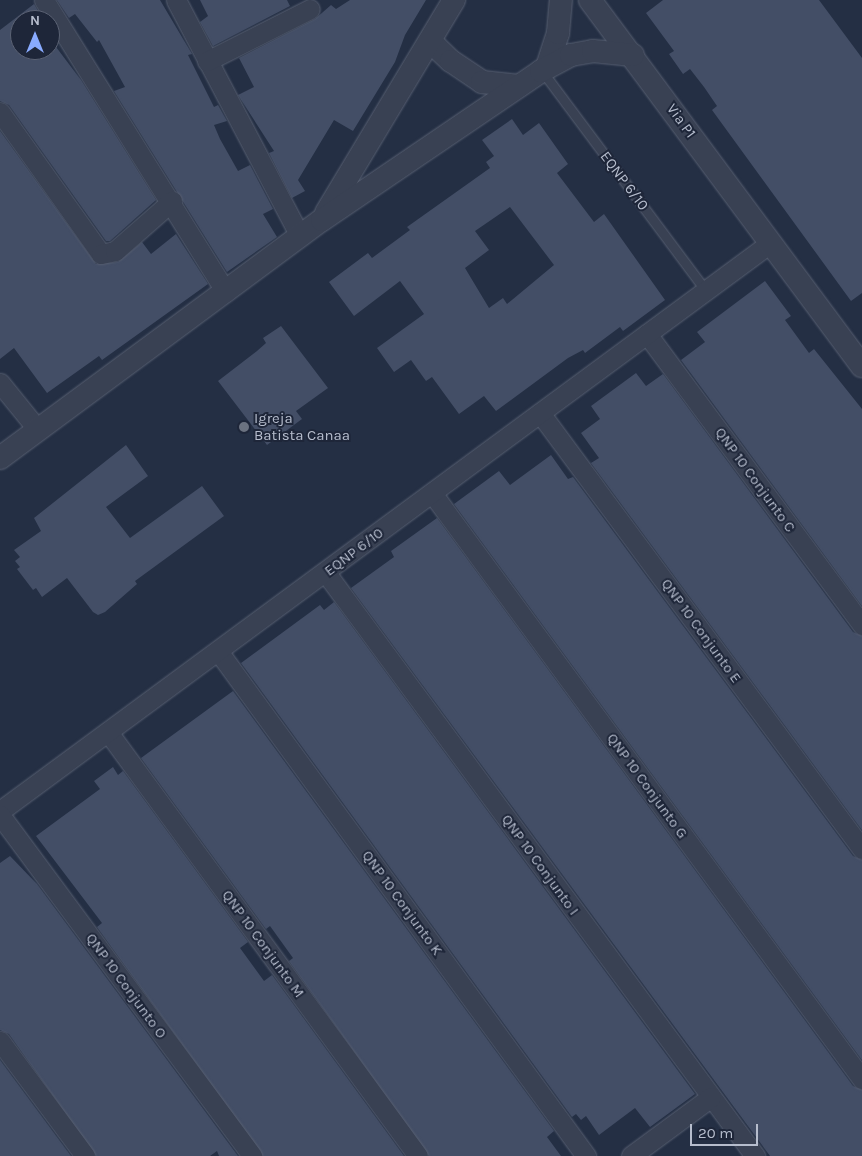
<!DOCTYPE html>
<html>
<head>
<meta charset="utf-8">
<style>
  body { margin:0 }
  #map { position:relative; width:862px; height:1156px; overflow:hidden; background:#242f44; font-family:Karla,sans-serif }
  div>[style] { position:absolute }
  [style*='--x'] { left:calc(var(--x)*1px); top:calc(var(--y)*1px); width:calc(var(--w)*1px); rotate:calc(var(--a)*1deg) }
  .building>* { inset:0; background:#434e66 }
  .roads { filter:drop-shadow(0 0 1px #575f71) drop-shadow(0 0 1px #575f71) }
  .service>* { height:9px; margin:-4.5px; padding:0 4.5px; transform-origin:4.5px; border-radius:4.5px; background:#394153 }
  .minor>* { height:19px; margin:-9.5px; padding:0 9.5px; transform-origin:9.5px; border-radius:9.5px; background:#394153 }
  .tertiary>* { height:22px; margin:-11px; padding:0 11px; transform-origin:11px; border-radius:11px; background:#394153 }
  .dots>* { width:14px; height:14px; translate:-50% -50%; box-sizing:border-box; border:2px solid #1e2639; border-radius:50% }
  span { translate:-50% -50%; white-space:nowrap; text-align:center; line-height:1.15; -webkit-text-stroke:4px #1e2639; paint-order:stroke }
  .street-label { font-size:15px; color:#b6bdcd }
  .poi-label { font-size:15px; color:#b6bdcd }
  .left { translate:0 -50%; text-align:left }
  .north { position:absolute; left:10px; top:10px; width:50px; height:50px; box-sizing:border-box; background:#1e2639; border:1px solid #5b6274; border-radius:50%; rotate:0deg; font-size:14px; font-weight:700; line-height:20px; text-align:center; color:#b6bdcd }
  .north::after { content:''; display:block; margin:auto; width:18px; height:22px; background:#89abff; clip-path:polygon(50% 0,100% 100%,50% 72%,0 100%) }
  .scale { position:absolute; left:690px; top:1124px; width:68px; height:22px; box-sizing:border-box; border:2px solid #b6bdcd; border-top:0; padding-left:6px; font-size:15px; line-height:18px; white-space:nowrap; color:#b6bdcd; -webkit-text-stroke:4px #1e2639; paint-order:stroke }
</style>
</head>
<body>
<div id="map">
  <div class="building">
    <div style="clip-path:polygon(57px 0,160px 0,192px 54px,188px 55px,214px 107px,218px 105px,227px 121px,214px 125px,220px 139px,238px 171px,250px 165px,273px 209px,263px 214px,277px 237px,227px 272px,114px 91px,125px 87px,99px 40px,97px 42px,75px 14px,69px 18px)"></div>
    <div style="clip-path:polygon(200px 0,287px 0,290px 6px,213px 46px,200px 22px,208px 16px)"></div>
    <div style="clip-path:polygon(350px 0,426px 0,405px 35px,395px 62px,353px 131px,334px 120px,298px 180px,305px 191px,292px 198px,269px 153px,274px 151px,238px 95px,254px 87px,239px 58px,315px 19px,331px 5px,336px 9px)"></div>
    <div style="clip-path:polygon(663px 0,819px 0,862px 58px,862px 293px,851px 301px,712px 110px,717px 106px,704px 87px,690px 69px,683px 74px,669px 54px,674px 51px,646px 13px)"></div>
    <div style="clip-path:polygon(34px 4px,43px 20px,20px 20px,20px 50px,50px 50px,50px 39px,81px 80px,156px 200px,110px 241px,106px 241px,9px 105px,0 101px,0 30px)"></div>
    <div style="clip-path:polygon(evenodd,512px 119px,523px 135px,539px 123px,568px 164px,557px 173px,594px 222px,604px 214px,665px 300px,623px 331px,620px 327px,585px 353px,583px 350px,568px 358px,496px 411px,484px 396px,459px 414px,432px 377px,426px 381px,411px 360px,394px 372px,377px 348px,424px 314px,400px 281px,354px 316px,329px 282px,368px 253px,372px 258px,410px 230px,407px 227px,490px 168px,486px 162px,494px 156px,482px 140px,512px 119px,510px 207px,554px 265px,507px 304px,503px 298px,489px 308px,465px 268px,489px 250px,475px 231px,510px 207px)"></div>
    <div style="clip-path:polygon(0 131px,96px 264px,118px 262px,142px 242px,151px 254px,176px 234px,208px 284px,102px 360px,99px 356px,47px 393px,14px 348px,0 359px)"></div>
    <div style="clip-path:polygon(765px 281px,791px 316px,785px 320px,809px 353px,814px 349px,862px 409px,862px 606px,681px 360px,705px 342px,697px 332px)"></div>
    <div style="clip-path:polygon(281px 326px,328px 388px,296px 411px,302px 419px,267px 445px,218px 381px,257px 351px,266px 343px,263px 338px)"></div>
    <div style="clip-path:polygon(636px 373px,646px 386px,663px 374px,853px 632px,862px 636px,862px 830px,591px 463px,599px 458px,581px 433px,600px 419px,591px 406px)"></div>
    <div style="clip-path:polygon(126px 445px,148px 476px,106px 507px,130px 538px,202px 486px,224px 516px,135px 581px,137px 584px,105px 612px,98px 615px,93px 612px,67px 578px,42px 597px,36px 588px,33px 590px,17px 569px,20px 567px,15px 561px,20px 557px,14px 550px,41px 531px,34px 518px)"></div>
    <div style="clip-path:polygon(551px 455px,568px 479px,573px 477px,853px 856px,862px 860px,862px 1060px,454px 504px,499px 471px,510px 485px)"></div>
    <div style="clip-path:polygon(437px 518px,853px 1086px,862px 1090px,862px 1156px,770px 1156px,351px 588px,394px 557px,391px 551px)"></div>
    <div style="clip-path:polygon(334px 602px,695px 1094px,650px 1127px,635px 1108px,599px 1135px,586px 1116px,581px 1120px,576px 1114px,572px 1117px,241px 663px,320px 605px,324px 610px)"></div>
    <div style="clip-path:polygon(233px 691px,554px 1131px,547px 1137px,561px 1156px,429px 1156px,289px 961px,293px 958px,270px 926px,266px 929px,141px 758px)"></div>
    <div style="clip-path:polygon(113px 767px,118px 775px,123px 771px,248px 942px,240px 948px,264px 981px,272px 975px,404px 1156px,263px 1156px,97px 927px,102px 923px,36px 836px,100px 789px,94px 781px)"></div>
    <div style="clip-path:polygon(10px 856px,37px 884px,238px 1156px,219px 1156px,217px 1151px,210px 1156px,96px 1156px,9px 1034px,0 1030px,0 863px)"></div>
    <div style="clip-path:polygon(0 1060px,71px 1156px,0 1156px)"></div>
  </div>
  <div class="roads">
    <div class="service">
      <div style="--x:542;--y:71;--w:274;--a:53.3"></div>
    </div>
    <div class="minor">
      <div style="--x:44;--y:0;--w:344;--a:58.1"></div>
      <div style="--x:176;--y:0;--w:267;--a:62.3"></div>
      <div style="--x:207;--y:61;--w:115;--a:-26.8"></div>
      <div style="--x:0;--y:112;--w:174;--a:54.6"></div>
      <div style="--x:101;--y:254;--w:14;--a:-12"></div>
      <div style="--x:115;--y:251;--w:76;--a:-41.3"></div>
      <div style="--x:647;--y:334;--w:362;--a:53.5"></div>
      <div style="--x:0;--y:383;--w:60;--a:51"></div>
      <div style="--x:540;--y:413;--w:542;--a:53.55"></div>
      <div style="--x:432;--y:493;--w:727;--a:53.73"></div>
      <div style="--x:326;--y:573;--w:724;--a:53.65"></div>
      <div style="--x:218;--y:651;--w:625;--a:53.92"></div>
      <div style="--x:108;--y:732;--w:525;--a:53.83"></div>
      <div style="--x:0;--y:811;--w:957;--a:-36.41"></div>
      <div style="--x:0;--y:815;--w:424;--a:53.5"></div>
      <div style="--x:0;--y:1041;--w:143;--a:53.5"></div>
      <div style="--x:631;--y:1156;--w:99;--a:-36.4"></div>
    </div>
    <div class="tertiary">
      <div style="--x:590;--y:0;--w:456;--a:53.4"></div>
      <div style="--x:430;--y:41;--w:29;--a:44"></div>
      <div style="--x:451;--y:61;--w:37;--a:34"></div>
      <div style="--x:482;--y:82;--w:37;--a:6"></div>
      <div style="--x:547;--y:67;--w:36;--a:-72"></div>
      <div style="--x:558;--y:33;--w:33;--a:-85"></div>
      <div style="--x:326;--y:213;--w:249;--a:-59"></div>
      <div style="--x:0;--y:458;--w:400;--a:-36.5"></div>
      <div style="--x:322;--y:220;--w:265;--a:-34.2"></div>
      <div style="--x:541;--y:71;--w:34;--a:-28"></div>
      <div style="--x:571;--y:55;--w:22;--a:-10"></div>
      <div style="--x:593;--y:51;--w:40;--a:5.7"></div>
    </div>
  </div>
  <div class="dots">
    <div style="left:244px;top:427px;background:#6b7280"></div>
  </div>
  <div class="street-label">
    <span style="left:681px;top:121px;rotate:54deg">Via P1</span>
    <span style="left:624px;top:181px;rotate:53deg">EQNP 6/10</span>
    <span style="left:755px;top:480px;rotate:54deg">QNP 10 Conjunto C</span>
    <span style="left:354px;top:552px;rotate:-37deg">EQNP 6/10</span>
    <span style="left:701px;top:631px;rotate:54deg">QNP 10 Conjunto E</span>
    <span style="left:647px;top:786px;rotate:54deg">QNP 10 Conjunto G</span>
    <span style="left:540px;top:865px;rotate:54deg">QNP 10 Conjunto I</span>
    <span style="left:402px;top:903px;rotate:54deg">QNP 10 Conjunto K</span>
    <span style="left:263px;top:944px;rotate:54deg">QNP 10 Conjunto M</span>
    <span style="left:126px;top:986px;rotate:54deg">QNP 10 Conjunto O</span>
  </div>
  <div class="poi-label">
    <span class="left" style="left:254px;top:427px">Igreja<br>Batista Canaa</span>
  </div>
  <div class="north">N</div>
  <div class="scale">20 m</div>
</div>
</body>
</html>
